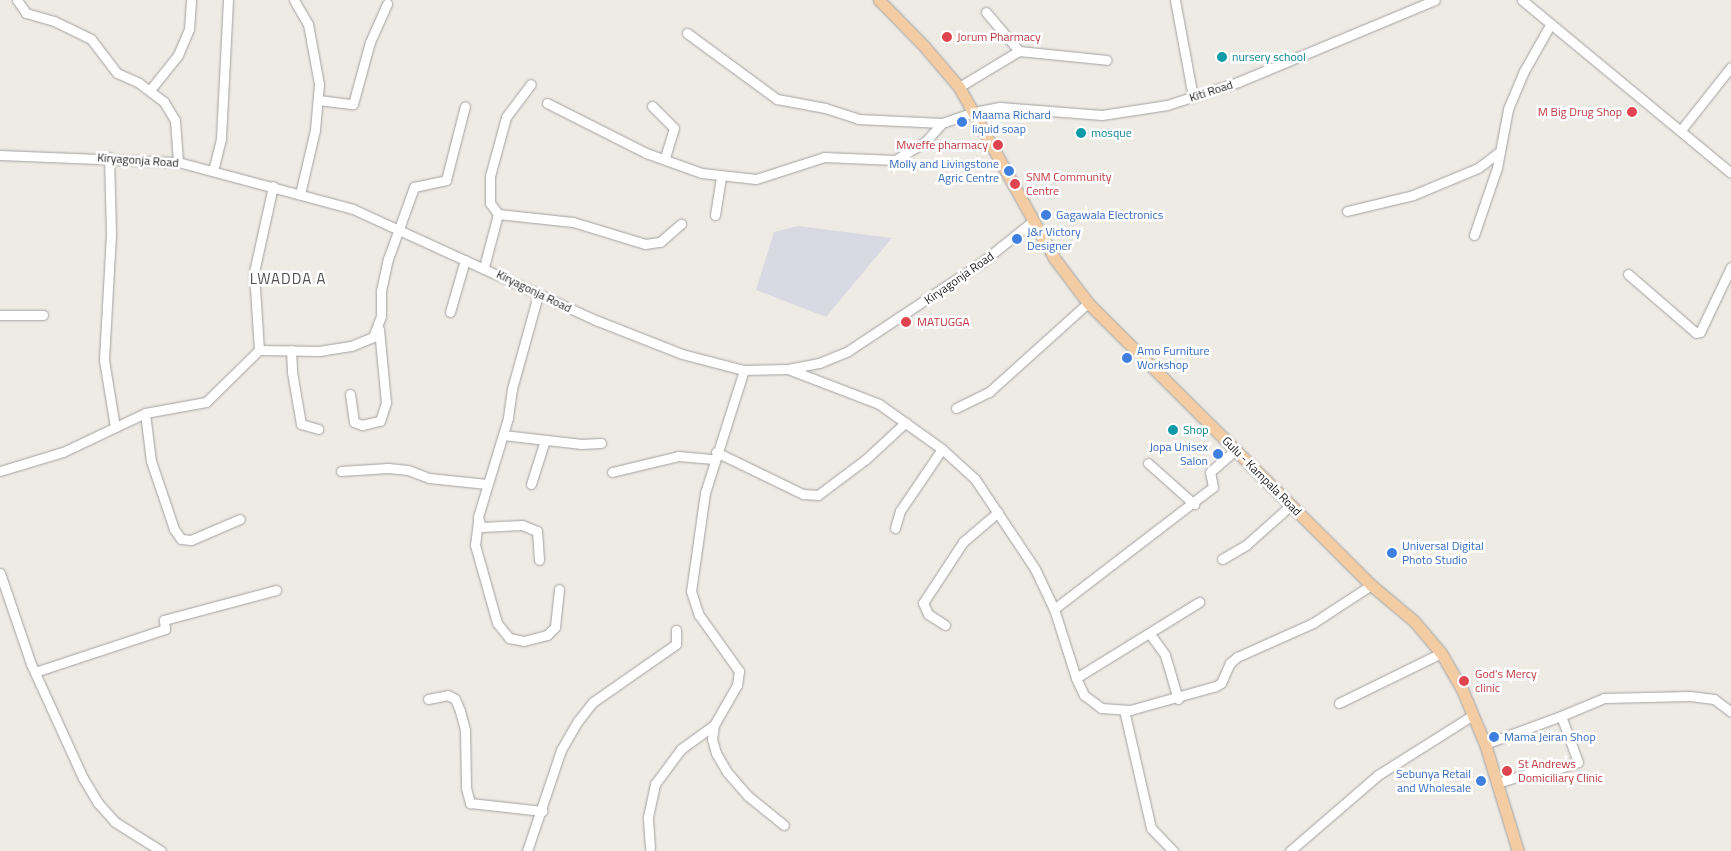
<!DOCTYPE html>
<html>
<head>
<meta charset="utf-8">
<style>
  body { margin:0 }
  #map { position:relative; width:1731px; height:851px; overflow:hidden; background:#eeeae4; font-family:"Titillium Web",sans-serif }
  div>[style] { position:absolute }
  [style*='--x'] { left:calc(var(--x)*1px); top:calc(var(--y)*1px); width:calc(var(--w)*1px); rotate:calc(var(--a)*1deg) }
  .plaza>* { inset:0; background:#d9d9e3 }
  .roads { filter:drop-shadow(0 0 1px #a2a2a2) drop-shadow(0 0 1px #a2a2a2) }
  .minor>* { height:9px; margin:-4.5px; padding:0 4.5px; transform-origin:4.5px; border-radius:4.5px; background:#fff }
  .major>* { height:11px; margin:-5.5px; padding:0 5.5px; transform-origin:5.5px; border-radius:5.5px; background:#f4cca3 }
  .dots>* { width:14px; height:14px; translate:-50% -50%; box-sizing:border-box; border:2px solid #fff; border-radius:50% }
  span { translate:-50% -50%; white-space:nowrap; text-align:center; line-height:1.15; -webkit-text-stroke:5px #fff; paint-order:stroke }
  .health-label { font-size:12px; color:#be3a42 }
  .left { translate:0 -50%; text-align:left }
  .right { translate:-100% -50%; text-align:right }
  .culture-label { font-size:12px; color:#0d838f }
  .street-label { font-size:12px; color:#1e1e1e }
  .shop-label { font-size:12px; color:#366cbe }
  .quarter-label { font-size:15px; color:#515151; letter-spacing:1px }
</style>
</head>
<body>
<div id="map">
  <div class="plaza">
    <div style="clip-path:polygon(798px 226px,892px 238px,826px 317px,756px 290px,774px 232px)"></div>
  </div>
  <div class="roads">
    <div class="minor">
      <div style="--x:17;--y:0;--w:16;--a:55"></div>
      <div style="--x:26;--y:13;--w:29;--a:16"></div>
      <div style="--x:54;--y:21;--w:41;--a:25.9"></div>
      <div style="--x:91;--y:39;--w:43;--a:52.6"></div>
      <div style="--x:117;--y:73;--w:24;--a:24"></div>
      <div style="--x:139;--y:83;--w:31;--a:37"></div>
      <div style="--x:164;--y:102;--w:21;--a:59"></div>
      <div style="--x:175;--y:120;--w:42;--a:85.9"></div>
      <div style="--x:294;--y:0;--w:28;--a:60"></div>
      <div style="--x:308;--y:24;--w:61;--a:79.6"></div>
      <div style="--x:319;--y:84;--w:46;--a:95"></div>
      <div style="--x:315;--y:130;--w:66;--a:103.2"></div>
      <div style="--x:1175;--y:0;--w:99;--a:79.5"></div>
      <div style="--x:1522;--y:0;--w:271;--a:39.6"></div>
      <div style="--x:986;--y:12;--w:51;--a:49.8"></div>
      <div style="--x:687;--y:33;--w:112;--a:36.3"></div>
      <div style="--x:777;--y:99;--w:49;--a:10.6"></div>
      <div style="--x:825;--y:108;--w:35;--a:18"></div>
      <div style="--x:858;--y:119;--w:84;--a:2.7"></div>
      <div style="--x:942;--y:123;--w:34;--a:-19"></div>
      <div style="--x:974;--y:112;--w:26;--a:-11"></div>
      <div style="--x:1000;--y:107;--w:102;--a:4.5"></div>
      <div style="--x:1102;--y:115;--w:66;--a:-8.7"></div>
      <div style="--x:1167;--y:105;--w:75;--a:-17.9"></div>
      <div style="--x:1238;--y:82;--w:213;--a:-22.6"></div>
      <div style="--x:959;--y:87;--w:70;--a:-31"></div>
      <div style="--x:1019;--y:51;--w:88;--a:5.8"></div>
      <div style="--x:150;--y:90;--w:45;--a:-51.3"></div>
      <div style="--x:178;--y:55;--w:28;--a:-67"></div>
      <div style="--x:189;--y:29;--w:29;--a:-86"></div>
      <div style="--x:318;--y:100;--w:35;--a:7"></div>
      <div style="--x:353;--y:104;--w:64;--a:-74.7"></div>
      <div style="--x:370;--y:42;--w:42;--a:-65.9"></div>
      <div style="--x:547;--y:103;--w:111;--a:26.8"></div>
      <div style="--x:646;--y:153;--w:59;--a:19.7"></div>
      <div style="--x:702;--y:173;--w:54;--a:6.3"></div>
      <div style="--x:756;--y:179;--w:71;--a:-17.9"></div>
      <div style="--x:824;--y:157;--w:71;--a:2.4"></div>
      <div style="--x:895;--y:160;--w:35;--a:-31"></div>
      <div style="--x:925;--y:142;--w:25;--a:-48"></div>
      <div style="--x:652;--y:106;--w:31;--a:45"></div>
      <div style="--x:674;--y:128;--w:31;--a:107"></div>
      <div style="--x:1681;--y:130;--w:80;--a:-51.6"></div>
      <div style="--x:0;--y:155;--w:178;--a:2.3"></div>
      <div style="--x:178;--y:162;--w:181;--a:15"></div>
      <div style="--x:353;--y:209;--w:269;--a:24.6"></div>
      <div style="--x:598;--y:321;--w:90;--a:21.4"></div>
      <div style="--x:682;--y:354;--w:64;--a:14.5"></div>
      <div style="--x:744;--y:370;--w:44;--a:-1.3"></div>
      <div style="--x:788;--y:369;--w:32;--a:-11"></div>
      <div style="--x:819;--y:363;--w:31;--a:-22"></div>
      <div style="--x:848;--y:351;--w:161;--a:-33.6"></div>
      <div style="--x:982;--y:262;--w:65;--a:-38.8"></div>
      <div style="--x:109;--y:157;--w:77;--a:88.5"></div>
      <div style="--x:111;--y:234;--w:126;--a:93.2"></div>
      <div style="--x:104;--y:360;--w:68;--a:80.7"></div>
      <div style="--x:213;--y:171;--w:34;--a:-76"></div>
      <div style="--x:221;--y:138;--w:138;--a:-87.1"></div>
      <div style="--x:1347;--y:211;--w:68;--a:-13.6"></div>
      <div style="--x:1413;--y:195;--w:70;--a:-22.6"></div>
      <div style="--x:1478;--y:168;--w:25;--a:-37"></div>
      <div style="--x:498;--y:214;--w:14;--a:-126"></div>
      <div style="--x:490;--y:203;--w:27;--a:-90"></div>
      <div style="--x:490;--y:176;--w:61;--a:-74.8"></div>
      <div style="--x:506;--y:117;--w:41;--a:-52.9"></div>
      <div style="--x:715;--y:215;--w:39;--a:-81"></div>
      <div style="--x:1474;--y:235;--w:71;--a:-71.1"></div>
      <div style="--x:1497;--y:168;--w:60;--a:-79.4"></div>
      <div style="--x:1508;--y:109;--w:41;--a:-67.2"></div>
      <div style="--x:1524;--y:71;--w:53;--a:-60.5"></div>
      <div style="--x:484;--y:267;--w:55;--a:-75.2"></div>
      <div style="--x:498;--y:214;--w:75;--a:6.1"></div>
      <div style="--x:573;--y:222;--w:75;--a:17"></div>
      <div style="--x:645;--y:244;--w:15;--a:-8"></div>
      <div style="--x:660;--y:242;--w:28;--a:-41"></div>
      <div style="--x:1628;--y:274;--w:90;--a:40.9"></div>
      <div style="--x:1696;--y:333;--w:4;--a:-14"></div>
      <div style="--x:1700;--y:332;--w:72;--a:-64.5"></div>
      <div style="--x:538;--y:295;--w:98;--a:105.5"></div>
      <div style="--x:512;--y:389;--w:29;--a:98"></div>
      <div style="--x:508;--y:418;--w:103;--a:106.9"></div>
      <div style="--x:478;--y:517;--w:10;--a:73"></div>
      <div style="--x:481;--y:527;--w:41;--a:-2.8"></div>
      <div style="--x:522;--y:525;--w:16;--a:22"></div>
      <div style="--x:537;--y:531;--w:29;--a:86"></div>
      <div style="--x:450;--y:312;--w:54;--a:-73.9"></div>
      <div style="--x:0;--y:315;--w:43;--a:0"></div>
      <div style="--x:259;--y:350;--w:78;--a:-93.7"></div>
      <div style="--x:254;--y:272;--w:88;--a:-77.5"></div>
      <div style="--x:291;--y:350;--w:22;--a:87"></div>
      <div style="--x:292;--y:372;--w:53;--a:80.2"></div>
      <div style="--x:301;--y:424;--w:18;--a:16"></div>
      <div style="--x:788;--y:369;--w:97;--a:21"></div>
      <div style="--x:879;--y:404;--w:77;--a:35.5"></div>
      <div style="--x:942;--y:449;--w:45;--a:42.3"></div>
      <div style="--x:975;--y:479;--w:108;--a:56.3"></div>
      <div style="--x:1035;--y:569;--w:44;--a:64.6"></div>
      <div style="--x:1054;--y:609;--w:72;--a:72.3"></div>
      <div style="--x:1076;--y:678;--w:19;--a:65"></div>
      <div style="--x:1084;--y:695;--w:21;--a:37"></div>
      <div style="--x:1101;--y:708;--w:29;--a:4"></div>
      <div style="--x:1130;--y:710;--w:89;--a:-15.6"></div>
      <div style="--x:1216;--y:686;--w:6;--a:-31"></div>
      <div style="--x:1221;--y:683;--w:22;--a:-66"></div>
      <div style="--x:1230;--y:663;--w:9;--a:-41"></div>
      <div style="--x:1237;--y:657;--w:83;--a:-24.1"></div>
      <div style="--x:1313;--y:623;--w:69;--a:-33.2"></div>
      <div style="--x:744;--y:370;--w:129;--a:107.6"></div>
      <div style="--x:705;--y:493;--w:99;--a:98.1"></div>
      <div style="--x:691;--y:591;--w:25;--a:72"></div>
      <div style="--x:699;--y:615;--w:69;--a:54.5"></div>
      <div style="--x:739;--y:671;--w:14;--a:98"></div>
      <div style="--x:737;--y:685;--w:46;--a:119.9"></div>
      <div style="--x:714;--y:725;--w:14;--a:98"></div>
      <div style="--x:712;--y:739;--w:15;--a:74"></div>
      <div style="--x:716;--y:753;--w:22;--a:60"></div>
      <div style="--x:727;--y:772;--w:32;--a:49"></div>
      <div style="--x:748;--y:796;--w:46;--a:38.9"></div>
      <div style="--x:350;--y:394;--w:28;--a:82"></div>
      <div style="--x:354;--y:422;--w:9;--a:21"></div>
      <div style="--x:362;--y:425;--w:18;--a:-13"></div>
      <div style="--x:380;--y:421;--w:19;--a:-72"></div>
      <div style="--x:386;--y:403;--w:74;--a:-95.4"></div>
      <div style="--x:956;--y:408;--w:37;--a:-26"></div>
      <div style="--x:989;--y:392;--w:133;--a:-42"></div>
      <div style="--x:145;--y:413;--w:48;--a:82.9"></div>
      <div style="--x:151;--y:461;--w:72;--a:71.3"></div>
      <div style="--x:174;--y:529;--w:12;--a:55"></div>
      <div style="--x:181;--y:539;--w:10;--a:6"></div>
      <div style="--x:191;--y:540;--w:53;--a:-23.2"></div>
      <div style="--x:503;--y:435;--w:79;--a:6.6"></div>
      <div style="--x:581;--y:444;--w:20;--a:-3"></div>
      <div style="--x:716;--y:452;--w:97;--a:25.8"></div>
      <div style="--x:803;--y:494;--w:15;--a:4"></div>
      <div style="--x:818;--y:495;--w:60;--a:-36.9"></div>
      <div style="--x:866;--y:459;--w:54;--a:-42.8"></div>
      <div style="--x:1148;--y:463;--w:62;--a:41.7"></div>
      <div style="--x:0;--y:471;--w:66;--a:-16.8"></div>
      <div style="--x:63;--y:452;--w:91;--a:-25.4"></div>
      <div style="--x:145;--y:413;--w:62;--a:-10.2"></div>
      <div style="--x:206;--y:402;--w:74;--a:-44.5"></div>
      <div style="--x:259;--y:350;--w:60;--a:1"></div>
      <div style="--x:319;--y:351;--w:32;--a:-9"></div>
      <div style="--x:351;--y:346;--w:24;--a:-22"></div>
      <div style="--x:373;--y:337;--w:22;--a:-69"></div>
      <div style="--x:381;--y:316;--w:25;--a:-90"></div>
      <div style="--x:381;--y:291;--w:33;--a:-78"></div>
      <div style="--x:388;--y:259;--w:77;--a:-70.1"></div>
      <div style="--x:414;--y:187;--w:33;--a:-12"></div>
      <div style="--x:446;--y:180;--w:76;--a:-75.6"></div>
      <div style="--x:341;--y:471;--w:47;--a:-3.7"></div>
      <div style="--x:388;--y:468;--w:20;--a:6"></div>
      <div style="--x:408;--y:470;--w:22;--a:21"></div>
      <div style="--x:429;--y:478;--w:58;--a:5.9"></div>
      <div style="--x:612;--y:472;--w:68;--a:-13.6"></div>
      <div style="--x:678;--y:456;--w:36;--a:5"></div>
      <div style="--x:531;--y:484;--w:46;--a:-72.3"></div>
      <div style="--x:478;--y:521;--w:24;--a:97"></div>
      <div style="--x:475;--y:545;--w:81;--a:74.2"></div>
      <div style="--x:497;--y:623;--w:19;--a:51"></div>
      <div style="--x:509;--y:638;--w:15;--a:11"></div>
      <div style="--x:524;--y:641;--w:24;--a:-15"></div>
      <div style="--x:547;--y:635;--w:11;--a:-45"></div>
      <div style="--x:555;--y:627;--w:38;--a:-84"></div>
      <div style="--x:895;--y:528;--w:18;--a:-74"></div>
      <div style="--x:900;--y:511;--w:75;--a:-55.9"></div>
      <div style="--x:1222;--y:559;--w:28;--a:-30"></div>
      <div style="--x:1246;--y:545;--w:60;--a:-41.6"></div>
      <div style="--x:0;--y:573;--w:96;--a:71.2"></div>
      <div style="--x:31;--y:664;--w:125;--a:65.5"></div>
      <div style="--x:83;--y:778;--w:29;--a:59"></div>
      <div style="--x:98;--y:803;--w:25;--a:48"></div>
      <div style="--x:115;--y:822;--w:54;--a:32.2"></div>
      <div style="--x:1054;--y:609;--w:200;--a:-37.5"></div>
      <div style="--x:1213;--y:487;--w:15;--a:-101"></div>
      <div style="--x:1210;--y:472;--w:35;--a:-41"></div>
      <div style="--x:945;--y:625;--w:20;--a:-147"></div>
      <div style="--x:928;--y:614;--w:12;--a:-114"></div>
      <div style="--x:923;--y:603;--w:73;--a:-56.7"></div>
      <div style="--x:963;--y:542;--w:46;--a:-40.6"></div>
      <div style="--x:1150;--y:634;--w:26;--a:54"></div>
      <div style="--x:1165;--y:655;--w:46;--a:73.5"></div>
      <div style="--x:35;--y:672;--w:137;--a:-18.3"></div>
      <div style="--x:165;--y:629;--w:9;--a:-96"></div>
      <div style="--x:164;--y:620;--w:116;--a:-15"></div>
      <div style="--x:1076;--y:678;--w:145;--a:-31.7"></div>
      <div style="--x:428;--y:699;--w:20;--a:-11"></div>
      <div style="--x:448;--y:695;--w:8;--a:30"></div>
      <div style="--x:455;--y:699;--w:13;--a:67"></div>
      <div style="--x:460;--y:711;--w:20;--a:75"></div>
      <div style="--x:465;--y:730;--w:58;--a:89"></div>
      <div style="--x:466;--y:788;--w:16;--a:75"></div>
      <div style="--x:470;--y:803;--w:73;--a:6.3"></div>
      <div style="--x:1339;--y:703;--w:114;--a:-26.1"></div>
      <div style="--x:1124;--y:710;--w:121;--a:77.1"></div>
      <div style="--x:1151;--y:828;--w:32;--a:46"></div>
      <div style="--x:1485;--y:744;--w:81;--a:-20.2"></div>
      <div style="--x:1497;--y:783;--w:39;--a:-17"></div>
      <div style="--x:1534;--y:772;--w:4;--a:63"></div>
      <div style="--x:1536;--y:776;--w:44;--a:-18.4"></div>
      <div style="--x:1578;--y:762;--w:49;--a:-110.3"></div>
      <div style="--x:1561;--y:716;--w:47;--a:-22.7"></div>
      <div style="--x:1604;--y:698;--w:86;--a:-1.3"></div>
      <div style="--x:1690;--y:696;--w:24;--a:7"></div>
      <div style="--x:1714;--y:699;--w:21;--a:37"></div>
      <div style="--x:650;--y:848;--w:31;--a:-94"></div>
      <div style="--x:648;--y:817;--w:34;--a:-78"></div>
      <div style="--x:655;--y:784;--w:44;--a:-53.4"></div>
      <div style="--x:681;--y:749;--w:41;--a:-36"></div>
      <div style="--x:527;--y:851;--w:107;--a:-71.4"></div>
      <div style="--x:561;--y:750;--w:34;--a:-60"></div>
      <div style="--x:578;--y:721;--w:24;--a:-52"></div>
      <div style="--x:593;--y:702;--w:101;--a:-34.9"></div>
      <div style="--x:676;--y:644;--w:14;--a:-90"></div>
      <div style="--x:1290;--y:851;--w:116;--a:-40.8"></div>
      <div style="--x:1378;--y:775;--w:112;--a:-32.3"></div>
    </div>
    <div class="major">
      <div style="--x:879;--y:0;--w:64;--a:45.6"></div>
      <div style="--x:924;--y:46;--w:54;--a:49.5"></div>
      <div style="--x:959;--y:87;--w:196;--a:60.9"></div>
      <div style="--x:1054;--y:258;--w:56;--a:52.9"></div>
      <div style="--x:1088;--y:303;--w:400;--a:44.9"></div>
      <div style="--x:1371;--y:585;--w:56;--a:39.9"></div>
      <div style="--x:1414;--y:621;--w:42;--a:49.8"></div>
      <div style="--x:1441;--y:653;--w:39;--a:60"></div>
      <div style="--x:1461;--y:687;--w:62;--a:67.2"></div>
      <div style="--x:1485;--y:744;--w:112;--a:72.9"></div>
    </div>
  </div>
  <div class="dots">
    <div style="left:947px;top:37px;background:#e0444e"></div>
    <div style="left:1222px;top:57px;background:#0f9aa8"></div>
    <div style="left:1632px;top:112px;background:#e0444e"></div>
    <div style="left:962px;top:122px;background:#3f7fe0"></div>
    <div style="left:1081px;top:133px;background:#0f9aa8"></div>
    <div style="left:998px;top:145px;background:#e0444e"></div>
    <div style="left:1009px;top:171px;background:#3f7fe0"></div>
    <div style="left:1015px;top:184px;background:#e0444e"></div>
    <div style="left:1046px;top:215px;background:#3f7fe0"></div>
    <div style="left:1017px;top:239px;background:#3f7fe0"></div>
    <div style="left:906px;top:322px;background:#e0444e"></div>
    <div style="left:1127px;top:358px;background:#3f7fe0"></div>
    <div style="left:1173px;top:430px;background:#0f9aa8"></div>
    <div style="left:1218px;top:454px;background:#3f7fe0"></div>
    <div style="left:1392px;top:553px;background:#3f7fe0"></div>
    <div style="left:1464px;top:681px;background:#e0444e"></div>
    <div style="left:1494px;top:737px;background:#3f7fe0"></div>
    <div style="left:1507px;top:771px;background:#e0444e"></div>
    <div style="left:1481px;top:781px;background:#3f7fe0"></div>
  </div>
  <div class="health-label">
    <span class="left" style="left:957px;top:37px">Jorum Pharmacy</span>
    <span class="right" style="left:1622px;top:112px">M Big Drug Shop</span>
    <span class="right" style="left:988px;top:145px">Mweffe pharmacy</span>
    <span class="left" style="left:1026px;top:184px">SNM Community<br>Centre</span>
    <span class="left" style="left:917px;top:322px">MATUGGA</span>
    <span class="left" style="left:1475px;top:681px">God's Mercy<br>clinic</span>
    <span class="left" style="left:1518px;top:771px">St Andrews<br>Domiciliary Clinic</span>
  </div>
  <div class="culture-label">
    <span class="left" style="left:1232px;top:57px">nursery school</span>
    <span class="left" style="left:1091px;top:133px">mosque</span>
    <span class="left" style="left:1183px;top:430px">Shop</span>
  </div>
  <div class="street-label">
    <span style="left:1211px;top:91px;rotate:-18deg">Kiti Road</span>
    <span style="left:138px;top:160px;rotate:4deg">Kiryagonja Road</span>
    <span style="left:959px;top:278px;rotate:-35deg">Kiryagonja Road</span>
    <span style="left:534px;top:291px;rotate:26deg">Kiryagonja Road</span>
    <span style="left:1262px;top:476px;rotate:45deg">Gulu - Kampala Road</span>
  </div>
  <div class="shop-label">
    <span class="left" style="left:972px;top:122px">Maama Richard<br>liquid soap</span>
    <span class="right" style="left:999px;top:171px">Molly and Livingstone<br>Agric Centre</span>
    <span class="left" style="left:1056px;top:215px">Gagawala Electronics</span>
    <span class="left" style="left:1027px;top:239px">J&amp;r Victory<br>Designer</span>
    <span class="left" style="left:1137px;top:358px">Amo Furniture<br>Workshop</span>
    <span class="right" style="left:1208px;top:454px">Jopa Unisex<br>Salon</span>
    <span class="left" style="left:1402px;top:553px">Universal Digital<br>Photo Studio</span>
    <span class="left" style="left:1504px;top:737px">Mama Jeiran Shop</span>
    <span class="right" style="left:1471px;top:781px">Sebunya Retail<br>and Wholesale</span>
  </div>
  <div class="quarter-label">
    <span style="left:288px;top:279px">LWADDA A</span>
  </div>
</div>
</body>
</html>
